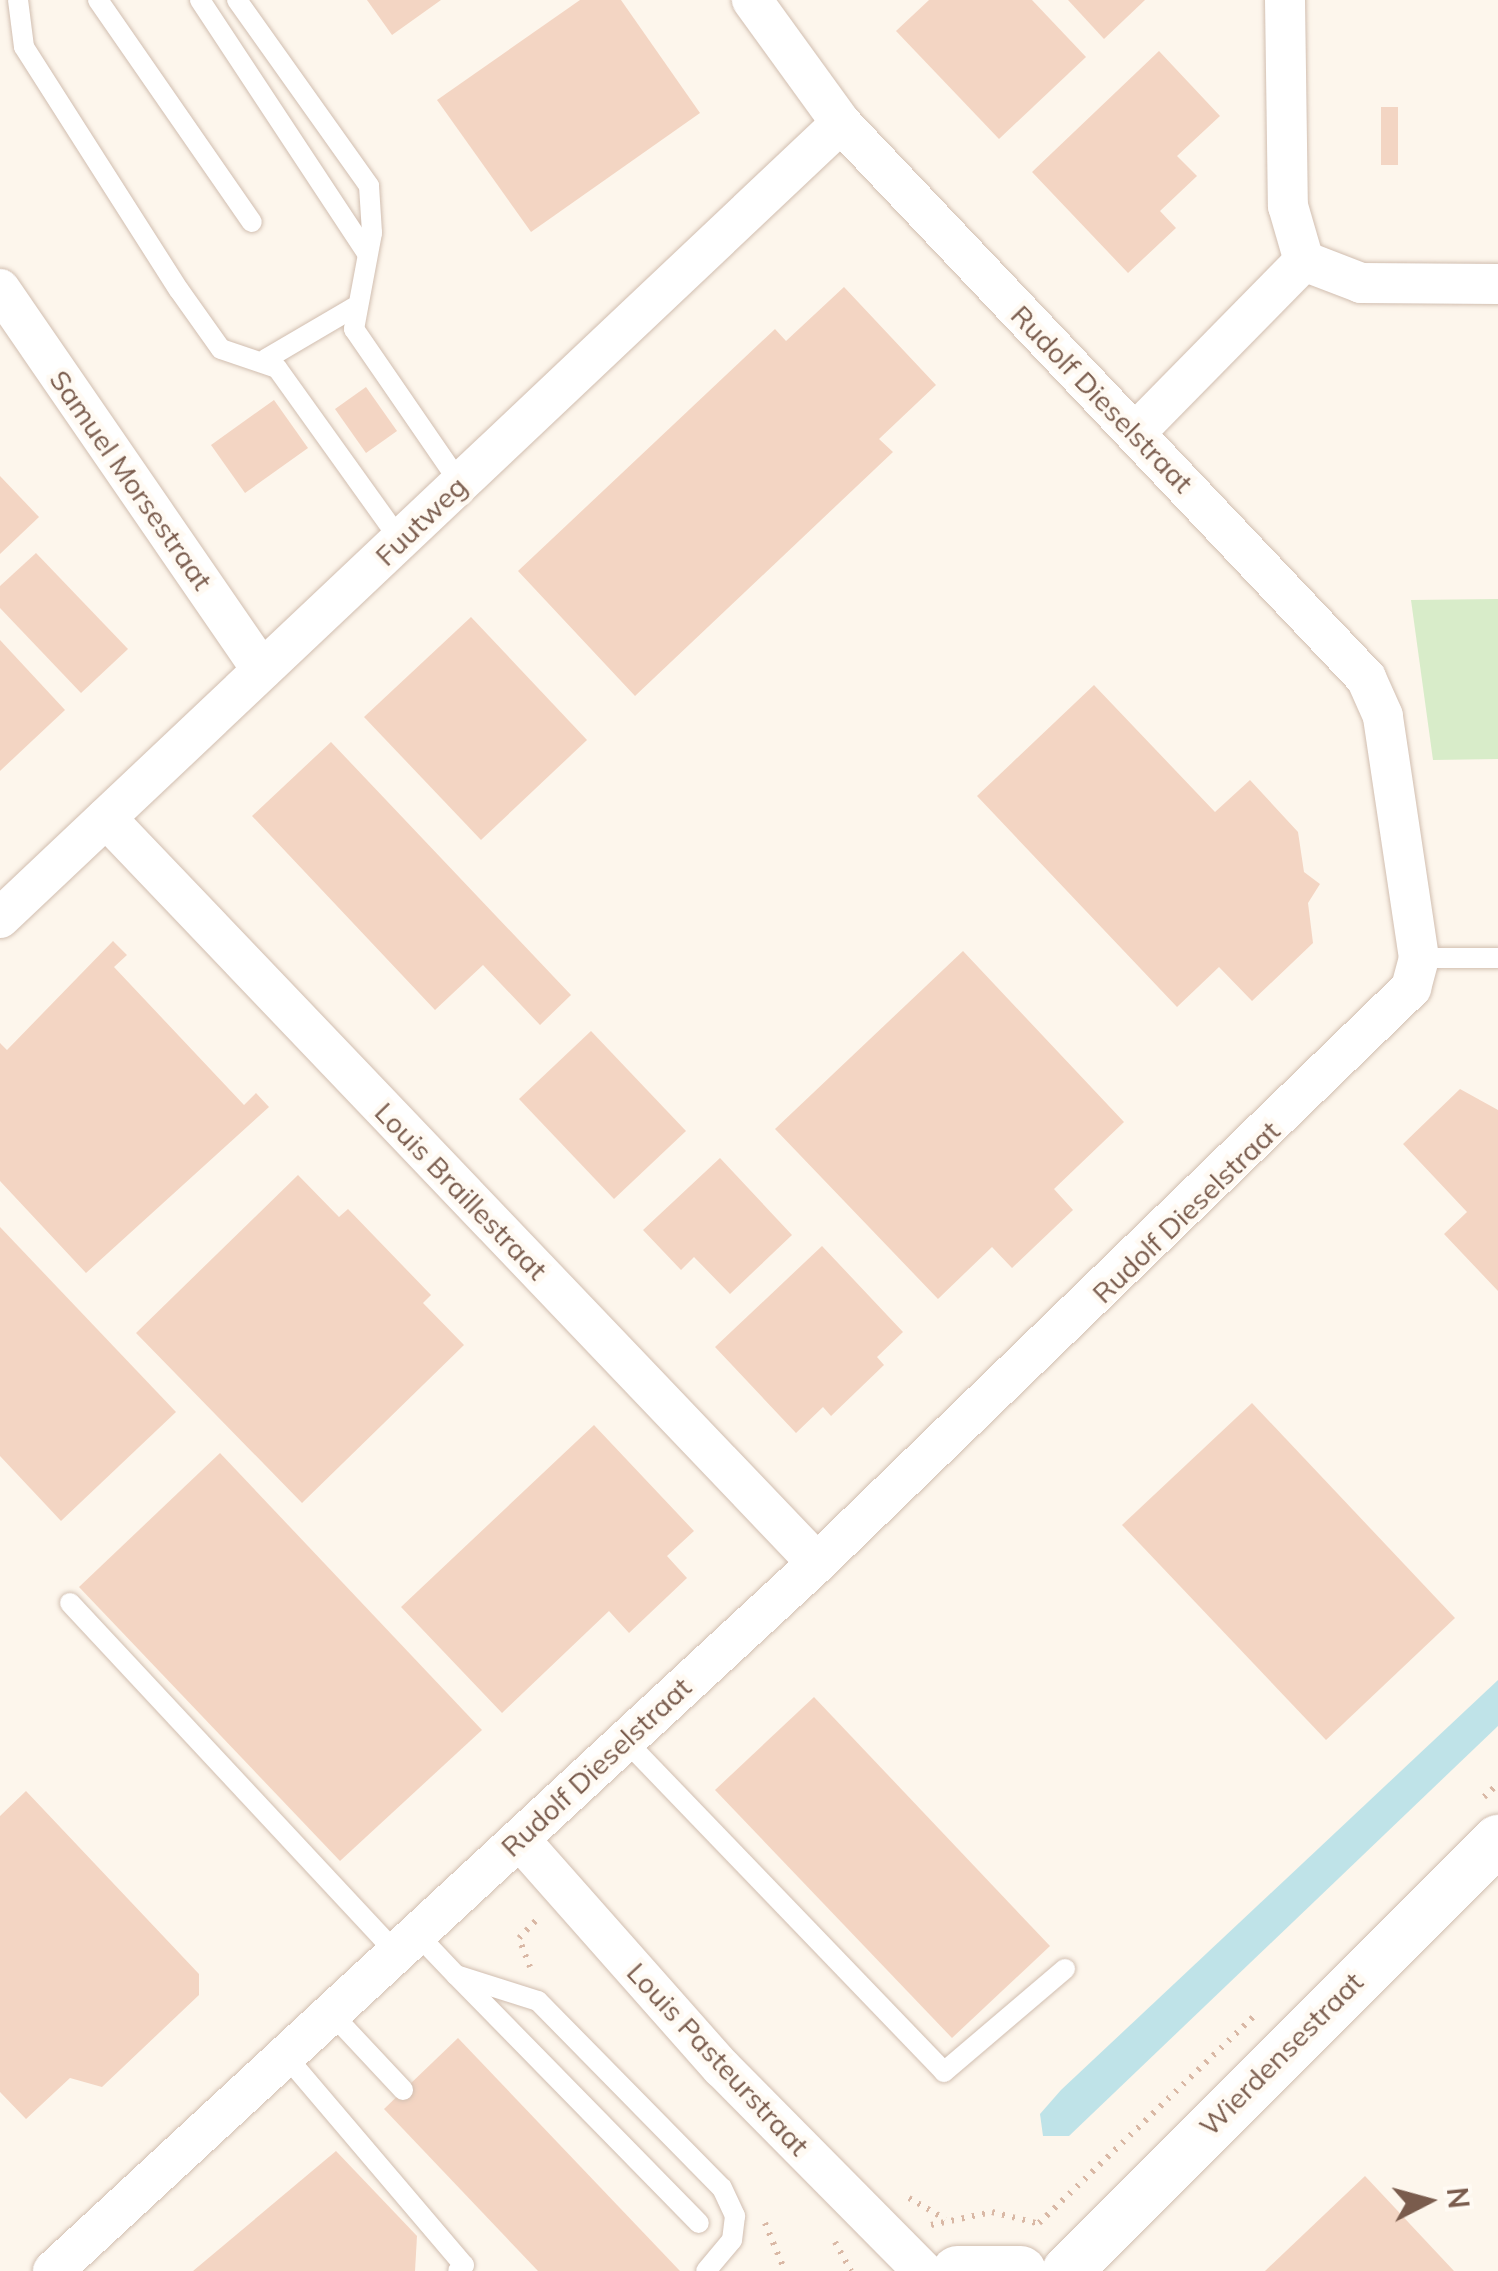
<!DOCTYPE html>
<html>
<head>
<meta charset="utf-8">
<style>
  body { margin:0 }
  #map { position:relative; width:1498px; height:2271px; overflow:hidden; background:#fdf6ec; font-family:Mulish,sans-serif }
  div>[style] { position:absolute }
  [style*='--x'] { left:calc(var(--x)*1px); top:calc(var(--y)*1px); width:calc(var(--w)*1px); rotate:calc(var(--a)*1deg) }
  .green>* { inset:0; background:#d8ecc9 }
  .water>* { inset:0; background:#bfe3e8 }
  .building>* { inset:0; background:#f3d5c3 }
  .path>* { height:6px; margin-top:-3px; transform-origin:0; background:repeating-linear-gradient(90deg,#d9b8a5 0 2.5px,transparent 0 10.5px) }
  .roads { filter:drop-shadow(0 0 2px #d1beb0) drop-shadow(0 0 2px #d1beb0) }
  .service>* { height:20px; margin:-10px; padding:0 10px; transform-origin:10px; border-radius:10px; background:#fff }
  .minor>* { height:40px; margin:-20px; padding:0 20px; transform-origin:20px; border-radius:20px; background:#fff }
  .tertiary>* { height:50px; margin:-25px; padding:0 25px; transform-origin:25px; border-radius:25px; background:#fff }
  span { translate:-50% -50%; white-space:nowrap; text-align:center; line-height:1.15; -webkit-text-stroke:9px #fffaf3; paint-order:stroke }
  .street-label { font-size:28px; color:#7a5c4d }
  .north { position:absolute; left:1378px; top:2151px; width:100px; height:100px; -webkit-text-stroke:8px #fffaf3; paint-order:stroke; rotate:84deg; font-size:28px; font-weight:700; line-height:40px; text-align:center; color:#7a5c4d }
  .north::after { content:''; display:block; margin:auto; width:35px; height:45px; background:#7a5c4d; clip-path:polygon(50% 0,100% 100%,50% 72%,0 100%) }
</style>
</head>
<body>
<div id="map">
  <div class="green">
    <div style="clip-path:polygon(1498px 599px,1498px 759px,1433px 760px,1411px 600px)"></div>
  </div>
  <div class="water">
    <div style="clip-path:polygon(1498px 1680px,1498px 1726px,1069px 2136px,1043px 2136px,1040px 2114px,1061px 2090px)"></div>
  </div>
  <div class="building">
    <div style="clip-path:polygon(367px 0,441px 0,392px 35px)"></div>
    <div style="clip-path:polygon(580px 0,621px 0,700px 113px,531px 232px,437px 100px)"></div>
    <div style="clip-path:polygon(929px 0,1032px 0,1086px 57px,999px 139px,896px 31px)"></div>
    <div style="clip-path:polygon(1068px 0,1145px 0,1104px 39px)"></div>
    <div style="clip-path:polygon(1159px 51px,1220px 116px,1177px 156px,1197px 176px,1160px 211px,1176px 228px,1128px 273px,1032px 172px)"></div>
    <div style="clip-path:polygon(1381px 107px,1398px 107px,1398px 165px,1381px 165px)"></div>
    <div style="clip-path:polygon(844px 287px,936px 385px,879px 439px,893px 452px,635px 696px,518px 571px,775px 329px,786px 341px)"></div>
    <div style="clip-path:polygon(366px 387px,397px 431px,366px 453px,335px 409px)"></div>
    <div style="clip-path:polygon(274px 400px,308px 448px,245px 493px,211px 445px)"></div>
    <div style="clip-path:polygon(0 476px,39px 517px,0 554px)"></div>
    <div style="clip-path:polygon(36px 553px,128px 649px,81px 693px,0 608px,0 586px)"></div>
    <div style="clip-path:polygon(471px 617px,587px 740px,481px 840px,364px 717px)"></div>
    <div style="clip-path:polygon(0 640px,65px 710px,0 771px)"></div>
    <div style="clip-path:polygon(1094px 685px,1215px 812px,1250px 780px,1298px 832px,1304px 872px,1320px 884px,1308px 903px,1313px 943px,1252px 1001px,1219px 967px,1177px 1007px,977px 796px)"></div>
    <div style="clip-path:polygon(331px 742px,571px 995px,540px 1025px,483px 965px,435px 1010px,252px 816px)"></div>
    <div style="clip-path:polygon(113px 941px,127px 955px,114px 967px,244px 1105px,256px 1093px,269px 1107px,86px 1273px,0 1181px,0 1043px,7px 1050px)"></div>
    <div style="clip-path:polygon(963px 951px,1124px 1122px,1054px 1189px,1073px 1210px,1012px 1268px,992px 1247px,938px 1299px,775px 1129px)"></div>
    <div style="clip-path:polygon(591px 1031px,686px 1131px,614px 1199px,519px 1099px)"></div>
    <div style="clip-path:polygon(1460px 1089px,1498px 1110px,1498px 1291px,1444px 1234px,1467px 1212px,1403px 1144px)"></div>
    <div style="clip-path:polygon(720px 1158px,792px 1235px,730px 1294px,694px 1257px,681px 1270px,643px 1230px)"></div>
    <div style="clip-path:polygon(298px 1175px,339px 1217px,348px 1209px,431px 1295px,423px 1303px,464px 1345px,302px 1503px,136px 1333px)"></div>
    <div style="clip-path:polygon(0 1227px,176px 1412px,61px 1521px,0 1456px)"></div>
    <div style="clip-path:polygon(822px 1246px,903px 1332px,877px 1357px,884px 1365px,831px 1416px,823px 1407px,796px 1433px,715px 1347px)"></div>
    <div style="clip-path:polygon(1252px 1403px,1455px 1618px,1326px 1740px,1122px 1525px)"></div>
    <div style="clip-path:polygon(594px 1425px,694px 1531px,667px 1556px,687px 1578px,629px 1633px,609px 1611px,502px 1713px,401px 1607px)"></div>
    <div style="clip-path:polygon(220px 1453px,482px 1730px,340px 1861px,79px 1587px)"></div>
    <div style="clip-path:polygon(814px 1697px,1050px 1946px,952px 2038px,715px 1790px)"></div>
    <div style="clip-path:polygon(26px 1791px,199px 1974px,199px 1995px,102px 2087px,70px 2078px,26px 2119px,0 2092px,0 1816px)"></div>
    <div style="clip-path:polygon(458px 2038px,680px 2271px,538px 2271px,384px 2109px)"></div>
    <div style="clip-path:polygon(336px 2151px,417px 2236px,415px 2271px,193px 2271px)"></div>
    <div style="clip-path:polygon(1365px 2176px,1454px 2271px,1265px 2271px)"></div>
  </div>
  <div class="path">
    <div style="--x:1484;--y:1797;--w:19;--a:-43"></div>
    <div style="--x:530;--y:1967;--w:31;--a:-111"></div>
    <div style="--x:519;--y:1938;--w:30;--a:-46"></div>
    <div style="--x:909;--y:2198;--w:42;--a:30.3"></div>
    <div style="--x:765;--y:2223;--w:52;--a:67.4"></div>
    <div style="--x:1039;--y:2223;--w:298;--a:-43.9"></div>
    <div style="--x:931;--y:2225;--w:62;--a:-12"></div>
    <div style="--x:992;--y:2212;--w:49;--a:14"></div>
    <div style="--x:835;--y:2242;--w:33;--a:61"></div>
  </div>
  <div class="roads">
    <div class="service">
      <div style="--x:18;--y:0;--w:47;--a:82.7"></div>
      <div style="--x:24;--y:47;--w:288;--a:57.5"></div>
      <div style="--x:179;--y:290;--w:72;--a:54.6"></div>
      <div style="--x:221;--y:349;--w:59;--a:18.7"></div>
      <div style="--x:277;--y:368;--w:211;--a:54.4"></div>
      <div style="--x:98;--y:0;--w:270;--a:55.3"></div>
      <div style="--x:200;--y:0;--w:303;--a:56.6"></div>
      <div style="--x:237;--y:0;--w:228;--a:54.6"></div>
      <div style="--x:369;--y:186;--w:47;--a:86.3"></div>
      <div style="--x:372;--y:233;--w:98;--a:100.6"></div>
      <div style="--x:354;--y:329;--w:187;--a:55.5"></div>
      <div style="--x:266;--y:359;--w:101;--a:-30.4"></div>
      <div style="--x:1419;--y:958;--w:79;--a:0"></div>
      <div style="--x:70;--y:1603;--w:478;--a:47"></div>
      <div style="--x:623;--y:1738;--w:463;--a:46.1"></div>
      <div style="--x:944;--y:2072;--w:159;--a:-40.4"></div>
      <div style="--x:417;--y:1934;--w:57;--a:46.4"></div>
      <div style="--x:456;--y:1975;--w:86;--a:17.6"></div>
      <div style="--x:538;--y:2001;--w:262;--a:45.5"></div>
      <div style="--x:722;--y:2188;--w:31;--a:65"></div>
      <div style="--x:735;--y:2216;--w:24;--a:97"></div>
      <div style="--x:732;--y:2240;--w:40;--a:130"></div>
      <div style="--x:456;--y:1975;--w:347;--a:45.6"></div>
      <div style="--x:332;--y:2014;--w:104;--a:46.9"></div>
      <div style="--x:285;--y:2055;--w:276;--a:49.6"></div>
      <div style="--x:464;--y:2265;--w:8;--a:135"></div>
    </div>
    <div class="minor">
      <div style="--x:1285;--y:0;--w:206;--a:89.2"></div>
      <div style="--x:1288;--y:206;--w:57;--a:73.8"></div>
      <div style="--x:1304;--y:261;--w:61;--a:21.1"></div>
      <div style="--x:1361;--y:283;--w:137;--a:0.4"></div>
      <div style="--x:0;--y:289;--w:462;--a:55.5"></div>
      <div style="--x:1135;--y:433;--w:241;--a:-45.5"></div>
      <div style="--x:106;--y:818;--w:1030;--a:46.34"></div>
      <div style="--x:0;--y:918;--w:1157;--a:-43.39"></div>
      <div style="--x:520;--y:1840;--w:305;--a:48.5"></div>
      <div style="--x:722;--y:2068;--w:286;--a:45.3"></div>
      <div style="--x:53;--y:2271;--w:1042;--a:-42.82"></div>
      <div style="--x:817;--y:1563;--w:827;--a:-44.07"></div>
      <div style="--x:1411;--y:988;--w:31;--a:-75"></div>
      <div style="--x:1419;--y:958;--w:245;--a:-98.5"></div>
      <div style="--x:1383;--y:716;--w:42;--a:-114.1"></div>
      <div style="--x:1366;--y:678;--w:764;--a:-133.41"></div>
      <div style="--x:841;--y:123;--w:152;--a:-125.9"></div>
    </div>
    <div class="tertiary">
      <div style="--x:957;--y:2271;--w:64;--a:0"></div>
      <div style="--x:1067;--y:2271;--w:610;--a:-45"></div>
    </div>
  </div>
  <div class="street-label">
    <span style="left:1102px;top:399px;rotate:46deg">Rudolf Dieselstraat</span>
    <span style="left:131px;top:480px;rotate:55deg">Samuel Morsestraat</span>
    <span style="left:421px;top:521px;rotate:-44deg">Fuutweg</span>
    <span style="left:461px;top:1191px;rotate:46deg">Louis Braillestraat</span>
    <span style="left:1186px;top:1212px;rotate:-44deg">Rudolf Dieselstraat</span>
    <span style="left:596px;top:1767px;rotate:-43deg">Rudolf Dieselstraat</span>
    <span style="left:1281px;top:2054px;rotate:-45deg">Wierdensestraat</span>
    <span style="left:718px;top:2059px;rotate:47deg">Louis Pasteurstraat</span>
  </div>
  <div class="north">N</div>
</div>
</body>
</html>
